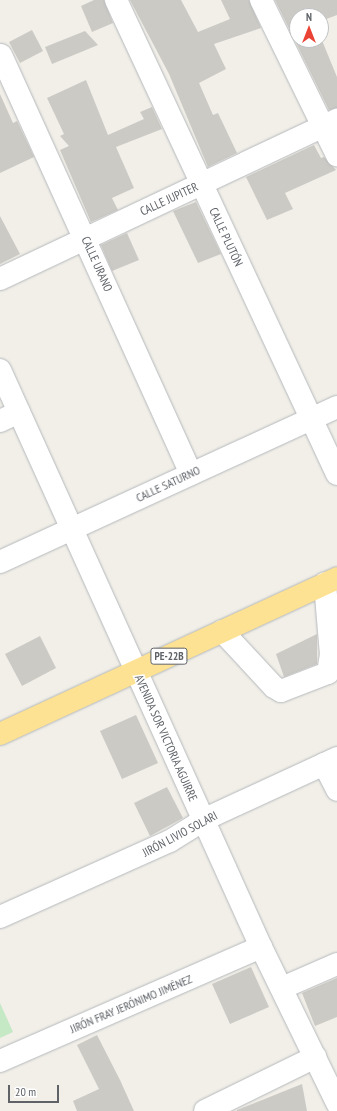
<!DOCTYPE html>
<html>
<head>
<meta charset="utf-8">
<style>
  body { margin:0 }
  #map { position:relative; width:337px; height:1111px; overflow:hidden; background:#f1efe8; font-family:"PT Sans Narrow",sans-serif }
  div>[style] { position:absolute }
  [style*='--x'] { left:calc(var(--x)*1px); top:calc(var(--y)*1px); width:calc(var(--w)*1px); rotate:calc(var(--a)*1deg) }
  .green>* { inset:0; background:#c5e8c5 }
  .building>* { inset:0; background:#cccac5 }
  .roads { filter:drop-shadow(0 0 1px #b5b8bc) drop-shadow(0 0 1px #b5b8bc) }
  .minor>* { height:22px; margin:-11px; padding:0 11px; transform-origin:11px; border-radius:11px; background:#fff }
  .highway>* { height:22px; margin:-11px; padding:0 11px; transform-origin:11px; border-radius:11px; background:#fde293 }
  span { translate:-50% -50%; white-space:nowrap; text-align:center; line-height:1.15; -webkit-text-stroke:3px #fff; paint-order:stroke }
  .shield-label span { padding:1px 3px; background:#fff; border:1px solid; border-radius:3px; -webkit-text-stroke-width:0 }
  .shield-label { font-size:11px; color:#5f6368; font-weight:700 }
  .street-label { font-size:12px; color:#5f6368 }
  .north { position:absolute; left:289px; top:8px; width:40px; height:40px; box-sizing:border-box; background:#fff; border:1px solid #bfc1c3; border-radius:50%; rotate:0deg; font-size:11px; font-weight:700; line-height:16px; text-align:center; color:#5f6368 }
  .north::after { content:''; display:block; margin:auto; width:14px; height:18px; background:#ea4335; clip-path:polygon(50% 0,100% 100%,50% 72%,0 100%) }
  .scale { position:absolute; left:8px; top:1085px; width:51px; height:18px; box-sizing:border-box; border:2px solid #5f6368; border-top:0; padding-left:5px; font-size:12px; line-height:14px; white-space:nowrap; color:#5f6368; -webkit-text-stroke:3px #fff; paint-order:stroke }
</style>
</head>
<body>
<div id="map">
  <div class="green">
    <div style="clip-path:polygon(0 1003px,13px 1032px,0 1038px)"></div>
  </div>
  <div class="building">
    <div style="clip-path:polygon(94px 0,104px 0,113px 23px,92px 32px,81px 6px)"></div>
    <div style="clip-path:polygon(130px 0,181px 0,198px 32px,230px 19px,221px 0,249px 0,261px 28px,214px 44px,226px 69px,199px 83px,213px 115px,218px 113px,237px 153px,208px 167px,169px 74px)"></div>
    <div style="clip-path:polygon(275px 0,337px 0,337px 15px,321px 21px,321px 16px,297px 16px,297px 40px,321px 38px,337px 77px,337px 108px,329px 110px)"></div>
    <div style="clip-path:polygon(32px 30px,43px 51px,20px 63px,9px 42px)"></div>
    <div style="clip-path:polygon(85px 31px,98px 45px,52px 64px,45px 47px)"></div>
    <div style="clip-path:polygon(86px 80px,108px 135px,144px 119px,140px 112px,152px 107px,162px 129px,116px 147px,134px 188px,112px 198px,118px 210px,91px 222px,60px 150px,69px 146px,60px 136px,64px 134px,47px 98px)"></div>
    <div style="clip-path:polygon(0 94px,13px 123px,17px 121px,34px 157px,0 173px)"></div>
    <div style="clip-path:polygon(314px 145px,321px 158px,324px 157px,336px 170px,285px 193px,293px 209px,267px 220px,246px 177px)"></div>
    <div style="clip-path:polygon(196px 202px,221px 254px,198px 263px,173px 211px)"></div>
    <div style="clip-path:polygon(0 216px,20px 254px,0 264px)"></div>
    <div style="clip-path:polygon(127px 233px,139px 260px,112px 271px,101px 245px)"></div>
    <div style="clip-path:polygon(317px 634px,317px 664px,284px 677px,276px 654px)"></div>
    <div style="clip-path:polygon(40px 636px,56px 668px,22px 686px,5px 654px)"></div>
    <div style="clip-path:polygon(136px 715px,158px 763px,122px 779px,100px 731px)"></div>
    <div style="clip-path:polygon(167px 787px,183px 818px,150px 836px,134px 803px)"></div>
    <div style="clip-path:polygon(251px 967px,269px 1007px,230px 1024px,212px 984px)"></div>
    <div style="clip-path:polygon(337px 978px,337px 1017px,315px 1026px,302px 993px)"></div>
    <div style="clip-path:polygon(97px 1035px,120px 1080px,134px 1111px,77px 1111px,73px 1101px,99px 1089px,77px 1045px)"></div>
    <div style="clip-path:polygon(302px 1084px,307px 1111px,237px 1111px,237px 1110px)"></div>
  </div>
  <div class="roads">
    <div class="minor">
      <div style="--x:116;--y:0;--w:523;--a:65"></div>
      <div style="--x:261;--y:0;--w:173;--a:63.9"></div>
      <div style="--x:1;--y:55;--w:460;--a:65.6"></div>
      <div style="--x:0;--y:279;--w:373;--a:-25.3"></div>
      <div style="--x:0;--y:370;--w:633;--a:65.66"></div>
      <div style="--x:261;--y:947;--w:174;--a:64"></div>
      <div style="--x:0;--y:421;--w:21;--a:-25"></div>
      <div style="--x:0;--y:562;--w:371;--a:-24.7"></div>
      <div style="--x:222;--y:631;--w:76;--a:47.1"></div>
      <div style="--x:274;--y:687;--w:8;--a:30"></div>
      <div style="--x:281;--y:691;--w:50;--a:-21"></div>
      <div style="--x:328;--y:673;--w:18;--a:-81"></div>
      <div style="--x:331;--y:655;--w:72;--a:-94.8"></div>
      <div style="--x:324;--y:764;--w:29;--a:63"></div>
      <div style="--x:0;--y:917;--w:186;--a:-24.1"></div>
      <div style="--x:170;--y:841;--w:39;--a:-32"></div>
      <div style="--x:203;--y:820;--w:148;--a:-24.8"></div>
      <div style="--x:282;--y:988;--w:60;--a:-23.6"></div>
      <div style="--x:0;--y:1061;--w:285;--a:-23.6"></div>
      <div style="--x:205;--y:1111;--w:123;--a:-26.1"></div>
    </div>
    <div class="highway">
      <div style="--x:0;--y:734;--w:371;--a:-24.8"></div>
    </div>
  </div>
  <div class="shield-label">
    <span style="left:169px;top:656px">PE-22B</span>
  </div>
  <div class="street-label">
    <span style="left:169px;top:199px;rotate:-25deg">CALLE JUPITER</span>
    <span style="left:226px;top:237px;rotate:65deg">CALLE PLUTÓN</span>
    <span style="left:97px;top:264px;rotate:66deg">CALLE URANO</span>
    <span style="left:168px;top:484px;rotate:-25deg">CALLE SATURNO</span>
    <span style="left:166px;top:738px;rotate:66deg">AVENIDA SOR VICTORIA AGUIRRE</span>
    <span style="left:180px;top:834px;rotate:-28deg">JIRÓN LIVIO SOLARI</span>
    <span style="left:131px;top:1004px;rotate:-23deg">JIRÓN FRAY JERÓNIMO JIMÉNEZ</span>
  </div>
  <div class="north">N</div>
  <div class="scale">20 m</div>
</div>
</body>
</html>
